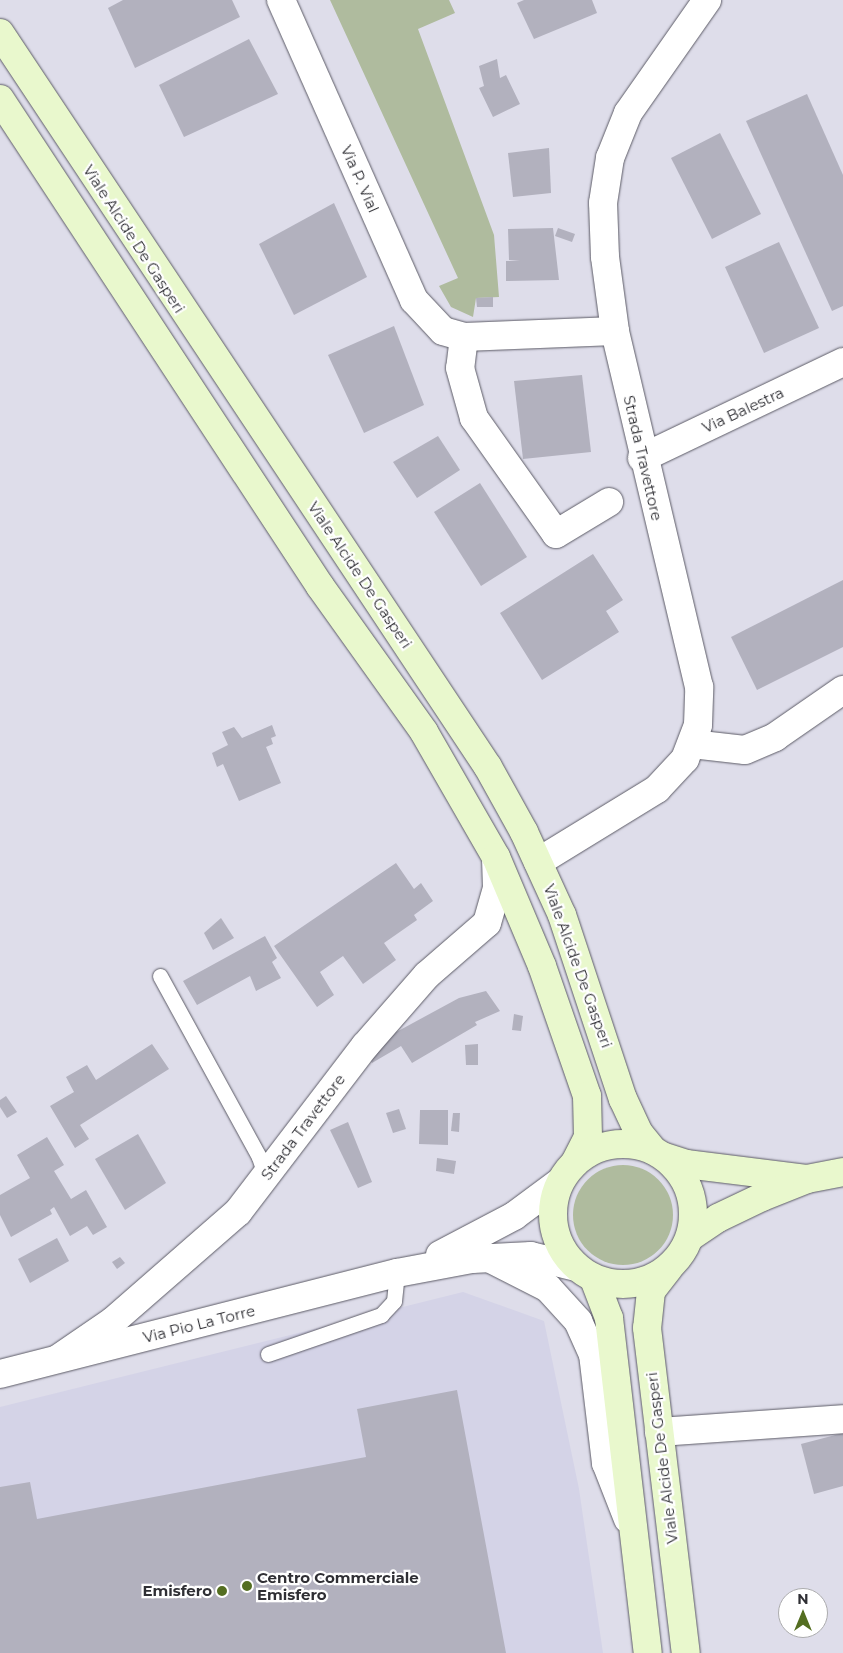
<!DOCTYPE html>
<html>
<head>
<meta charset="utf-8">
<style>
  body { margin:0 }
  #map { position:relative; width:843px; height:1653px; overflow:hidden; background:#deddea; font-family:Montserrat,sans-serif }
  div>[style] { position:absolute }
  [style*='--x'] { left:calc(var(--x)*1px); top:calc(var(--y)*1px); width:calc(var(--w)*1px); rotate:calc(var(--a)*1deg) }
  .built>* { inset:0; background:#d4d3e7 }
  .green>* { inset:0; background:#afbb9e }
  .round { border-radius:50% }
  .building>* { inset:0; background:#b2b1be }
  .roads { filter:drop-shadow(0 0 1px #5c5b66) drop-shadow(0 0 1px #5c5b66) }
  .service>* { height:15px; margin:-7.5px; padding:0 7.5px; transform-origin:7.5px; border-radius:7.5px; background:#fff }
  .minor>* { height:28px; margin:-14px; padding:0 14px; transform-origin:14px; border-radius:14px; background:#fff }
  .tertiary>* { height:28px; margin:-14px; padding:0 14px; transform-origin:14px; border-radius:14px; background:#fff }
  .secondary>* { height:28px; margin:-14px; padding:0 14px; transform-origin:14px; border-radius:14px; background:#e9f8cd }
  .secondary>.ring { margin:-14px; padding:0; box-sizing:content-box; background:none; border:28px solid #e9f8cd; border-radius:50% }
  .dots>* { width:14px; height:14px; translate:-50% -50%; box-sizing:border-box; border:2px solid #fff; border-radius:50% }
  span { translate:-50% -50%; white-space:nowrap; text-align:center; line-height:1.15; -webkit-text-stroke:4.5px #fff; paint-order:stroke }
  .street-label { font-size:15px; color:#2f2f34 }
  .poi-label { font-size:15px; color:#2f2f34; font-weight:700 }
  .left { translate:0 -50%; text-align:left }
  .right { translate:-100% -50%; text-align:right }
  .north { position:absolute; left:778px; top:1588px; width:50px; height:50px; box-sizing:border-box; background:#fff; border:1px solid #acacae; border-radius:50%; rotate:0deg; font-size:14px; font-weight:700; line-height:20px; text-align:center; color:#2f2f34 }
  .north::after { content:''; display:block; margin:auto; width:18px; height:22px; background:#546e21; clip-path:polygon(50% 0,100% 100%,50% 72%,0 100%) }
</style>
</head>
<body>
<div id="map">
  <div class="built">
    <div style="clip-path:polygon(463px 1292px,544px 1321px,579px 1489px,603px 1653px,0 1653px,0 1407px)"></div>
  </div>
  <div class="green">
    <div style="clip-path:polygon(330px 0,449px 0,455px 13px,418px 29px,494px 235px,499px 297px,476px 298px,473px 317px,451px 307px,439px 286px,458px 278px)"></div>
    <div class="round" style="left:573px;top:1165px;width:100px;height:100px"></div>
  </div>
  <div class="building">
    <div style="clip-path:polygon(123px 0,232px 0,240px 17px,135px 68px,108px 8px)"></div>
    <div style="clip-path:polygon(524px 0,592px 0,597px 13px,534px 39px,517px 3px)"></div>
    <div style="clip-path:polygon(249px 39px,278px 94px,184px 137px,159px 85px)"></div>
    <div style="clip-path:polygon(497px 59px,500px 78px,506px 75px,520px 104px,493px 117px,479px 88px,484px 86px,479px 66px)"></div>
    <div style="clip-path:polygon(807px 94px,843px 175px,843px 306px,832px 311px,746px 121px)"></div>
    <div style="clip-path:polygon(720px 133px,761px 214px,712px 239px,671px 158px)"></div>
    <div style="clip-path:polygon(549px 148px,551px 193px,513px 197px,508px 153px)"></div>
    <div style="clip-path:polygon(334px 203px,367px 277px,294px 315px,259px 244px)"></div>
    <div style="clip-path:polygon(553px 228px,559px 280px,506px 281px,506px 261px,520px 261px,509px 260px,508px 229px)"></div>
    <div style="clip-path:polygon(558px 228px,575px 234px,572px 242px,555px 236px)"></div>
    <div style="clip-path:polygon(779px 242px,819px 328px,764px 353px,725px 267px)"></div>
    <div style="clip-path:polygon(493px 297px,493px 307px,477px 307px,476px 298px)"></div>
    <div style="clip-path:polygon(394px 326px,424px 405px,364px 433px,328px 355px)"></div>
    <div style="clip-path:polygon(582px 375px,591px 452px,523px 459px,514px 381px)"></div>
    <div style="clip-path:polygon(438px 436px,460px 470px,417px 498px,393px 462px)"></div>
    <div style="clip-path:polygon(480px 483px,527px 557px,481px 586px,434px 512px)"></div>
    <div style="clip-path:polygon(593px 554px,623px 600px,606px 611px,619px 632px,542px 680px,500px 613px)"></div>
    <div style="clip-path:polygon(843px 580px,843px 647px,757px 690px,731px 637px)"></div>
    <div style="clip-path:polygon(272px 725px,276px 736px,271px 738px,273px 744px,266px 747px,281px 783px,239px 801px,223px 764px,217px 767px,212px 753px,228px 745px,222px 732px,234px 727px,242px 738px)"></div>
    <div style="clip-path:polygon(396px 863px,414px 889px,421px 883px,433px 901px,414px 915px,417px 920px,384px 943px,396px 960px,363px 984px,343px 956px,320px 972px,334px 995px,317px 1007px,274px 946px)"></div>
    <div style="clip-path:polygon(221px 918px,234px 938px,213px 950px,204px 933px)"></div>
    <div style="clip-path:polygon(265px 936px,277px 958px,272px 962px,281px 978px,256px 991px,250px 976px,197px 1005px,183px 981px)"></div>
    <div style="clip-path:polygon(486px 991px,500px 1011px,475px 1022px,477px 1025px,412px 1063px,401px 1046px,372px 1063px,365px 1049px,459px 998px)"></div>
    <div style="clip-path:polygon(514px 1014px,523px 1016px,521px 1031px,512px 1030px)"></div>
    <div style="clip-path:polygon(152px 1044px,169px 1069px,80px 1125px,89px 1139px,75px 1148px,50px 1106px,74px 1092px,66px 1077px,87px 1065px,96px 1080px)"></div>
    <div style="clip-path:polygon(478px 1044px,478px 1065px,466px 1065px,465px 1045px)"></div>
    <div style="clip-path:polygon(6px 1096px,17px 1112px,7px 1118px,0 1107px,0 1100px)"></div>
    <div style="clip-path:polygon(399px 1109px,406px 1129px,393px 1133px,386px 1113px)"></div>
    <div style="clip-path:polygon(420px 1110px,448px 1110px,448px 1145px,419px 1144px)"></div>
    <div style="clip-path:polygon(453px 1113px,460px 1113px,459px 1132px,451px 1131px)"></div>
    <div style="clip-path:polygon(348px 1122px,372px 1182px,358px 1188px,330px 1130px)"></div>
    <div style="clip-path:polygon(138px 1134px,166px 1183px,125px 1210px,95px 1159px)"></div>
    <div style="clip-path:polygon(47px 1137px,64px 1165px,54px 1171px,71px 1199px,86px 1190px,107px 1227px,93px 1235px,87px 1226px,70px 1236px,54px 1207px,50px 1210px,52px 1214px,11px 1237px,0 1215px,0 1195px,30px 1178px,17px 1155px)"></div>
    <div style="clip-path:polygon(437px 1158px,456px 1161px,454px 1174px,436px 1171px)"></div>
    <div style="clip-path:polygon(57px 1238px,69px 1261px,30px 1283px,18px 1259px)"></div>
    <div style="clip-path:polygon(120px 1257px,125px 1263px,117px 1269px,112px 1262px)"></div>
    <div style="clip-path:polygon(457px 1390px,506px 1653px,0 1653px,0 1487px,30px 1482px,37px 1519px,366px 1457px,357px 1409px)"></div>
    <div style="clip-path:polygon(843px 1433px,843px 1486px,814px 1494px,801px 1444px)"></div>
  </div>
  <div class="roads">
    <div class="service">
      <div style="--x:160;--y:976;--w:206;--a:61.3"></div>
      <div style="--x:259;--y:1157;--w:21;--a:71"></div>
      <div style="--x:268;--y:1354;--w:120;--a:-19"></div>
      <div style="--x:381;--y:1315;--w:19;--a:-47"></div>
      <div style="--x:394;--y:1301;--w:28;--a:-84"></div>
    </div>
    <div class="minor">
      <div style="--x:281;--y:0;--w:328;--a:66.1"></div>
      <div style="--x:414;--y:300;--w:42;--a:46.9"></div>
      <div style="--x:443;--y:331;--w:22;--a:16"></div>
      <div style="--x:464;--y:337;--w:151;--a:-2.3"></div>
      <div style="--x:464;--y:337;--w:31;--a:97"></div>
      <div style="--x:460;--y:368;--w:52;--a:74.4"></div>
      <div style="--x:474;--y:418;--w:142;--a:54.7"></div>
      <div style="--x:556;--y:534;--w:62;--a:-31.1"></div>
      <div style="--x:642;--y:458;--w:223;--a:-25.5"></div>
      <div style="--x:692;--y:744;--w:53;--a:6.5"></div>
      <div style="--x:745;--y:750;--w:33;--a:-23"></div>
      <div style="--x:775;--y:737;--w:83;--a:-34.7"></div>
      <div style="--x:538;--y:862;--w:140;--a:-31.5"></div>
      <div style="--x:657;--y:789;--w:41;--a:-47"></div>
      <div style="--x:685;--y:759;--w:36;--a:-69"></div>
      <div style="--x:698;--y:725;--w:38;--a:-88"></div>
      <div style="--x:699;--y:687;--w:366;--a:-103.3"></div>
      <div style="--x:615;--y:331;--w:75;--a:-97.7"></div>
      <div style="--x:605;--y:257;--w:54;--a:-92.1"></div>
      <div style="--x:603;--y:203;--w:46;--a:-81.2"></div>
      <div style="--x:610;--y:158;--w:48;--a:-68.2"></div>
      <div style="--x:628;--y:113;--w:138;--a:-55"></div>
      <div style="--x:59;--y:1358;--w:65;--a:-34.4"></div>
      <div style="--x:113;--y:1321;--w:166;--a:-41.1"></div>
      <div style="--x:238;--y:1212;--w:209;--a:-52.6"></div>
      <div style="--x:365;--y:1046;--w:94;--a:-48.9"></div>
      <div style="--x:427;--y:975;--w:79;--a:-40.9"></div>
      <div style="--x:487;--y:923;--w:37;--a:-74"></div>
      <div style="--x:497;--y:887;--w:29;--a:-92"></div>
      <div style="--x:659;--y:1432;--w:184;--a:-4"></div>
    </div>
    <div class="tertiary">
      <div style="--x:440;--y:1255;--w:84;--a:-27.8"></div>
      <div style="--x:514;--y:1216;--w:57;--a:-36.5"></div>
      <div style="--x:491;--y:1259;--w:64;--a:27"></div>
      <div style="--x:548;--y:1288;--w:45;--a:47.7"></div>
      <div style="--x:578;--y:1321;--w:36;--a:66"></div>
      <div style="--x:593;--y:1354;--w:110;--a:83.2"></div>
      <div style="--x:606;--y:1463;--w:60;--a:68.6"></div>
      <div style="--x:0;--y:1374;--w:410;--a:-14.3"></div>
      <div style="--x:397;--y:1273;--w:76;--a:-10.6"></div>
      <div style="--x:472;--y:1259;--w:59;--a:-2.9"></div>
      <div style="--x:531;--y:1256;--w:46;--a:13.7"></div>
    </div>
    <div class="secondary">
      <div style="--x:0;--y:33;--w:881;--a:56.38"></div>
      <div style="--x:488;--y:767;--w:74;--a:61"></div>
      <div style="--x:524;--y:832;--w:91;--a:65.4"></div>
      <div style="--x:562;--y:915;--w:194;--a:71.7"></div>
      <div style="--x:623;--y:1099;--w:38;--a:65"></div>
      <div style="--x:639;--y:1133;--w:22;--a:51"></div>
      <div style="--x:0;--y:99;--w:583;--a:56.69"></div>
      <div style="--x:320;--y:586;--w:179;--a:54.5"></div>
      <div style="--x:424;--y:732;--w:144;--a:60.1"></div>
      <div style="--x:496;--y:857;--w:118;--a:67.1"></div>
      <div style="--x:542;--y:966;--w:138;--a:70.9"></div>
      <div style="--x:587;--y:1096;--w:41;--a:88.6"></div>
      <div style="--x:588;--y:1137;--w:29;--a:117"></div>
      <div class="ring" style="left:553px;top:1144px;width:112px;height:112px"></div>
      <div style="--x:665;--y:1157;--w:22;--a:18"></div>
      <div style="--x:686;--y:1164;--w:121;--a:7.1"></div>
      <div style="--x:690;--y:1237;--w:34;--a:-34"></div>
      <div style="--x:718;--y:1218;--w:49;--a:-25.5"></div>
      <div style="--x:762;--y:1197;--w:48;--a:-21.8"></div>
      <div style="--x:807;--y:1179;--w:37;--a:-11"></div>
      <div style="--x:669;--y:1268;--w:29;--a:128"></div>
      <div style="--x:651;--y:1291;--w:37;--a:96"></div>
      <div style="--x:647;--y:1328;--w:327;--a:83.2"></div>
      <div style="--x:594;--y:1279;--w:42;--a:69"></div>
      <div style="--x:609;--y:1318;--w:337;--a:83.4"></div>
    </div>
  </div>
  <div class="dots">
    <div style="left:247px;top:1586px;background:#546e21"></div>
    <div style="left:222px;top:1591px;background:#546e21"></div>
  </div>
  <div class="street-label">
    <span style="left:360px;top:179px;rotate:66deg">Via P. Vial</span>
    <span style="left:134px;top:239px;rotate:57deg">Viale Alcide De Gasperi</span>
    <span style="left:743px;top:410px;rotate:-25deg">Via Balestra</span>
    <span style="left:643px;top:458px;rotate:77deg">Strada Travettore</span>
    <span style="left:360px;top:575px;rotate:56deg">Viale Alcide De Gasperi</span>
    <span style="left:578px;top:966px;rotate:70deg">Viale Alcide De Gasperi</span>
    <span style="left:303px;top:1127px;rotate:-53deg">Strada Travettore</span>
    <span style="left:199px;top:1324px;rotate:-14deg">Via Pio La Torre</span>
    <span style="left:662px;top:1458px;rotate:-97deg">Viale Alcide De Gasperi</span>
  </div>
  <div class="poi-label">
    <span class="left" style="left:257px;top:1586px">Centro Commerciale<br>Emisfero</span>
    <span class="right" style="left:212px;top:1591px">Emisfero</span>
  </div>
  <div class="north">N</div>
</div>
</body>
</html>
